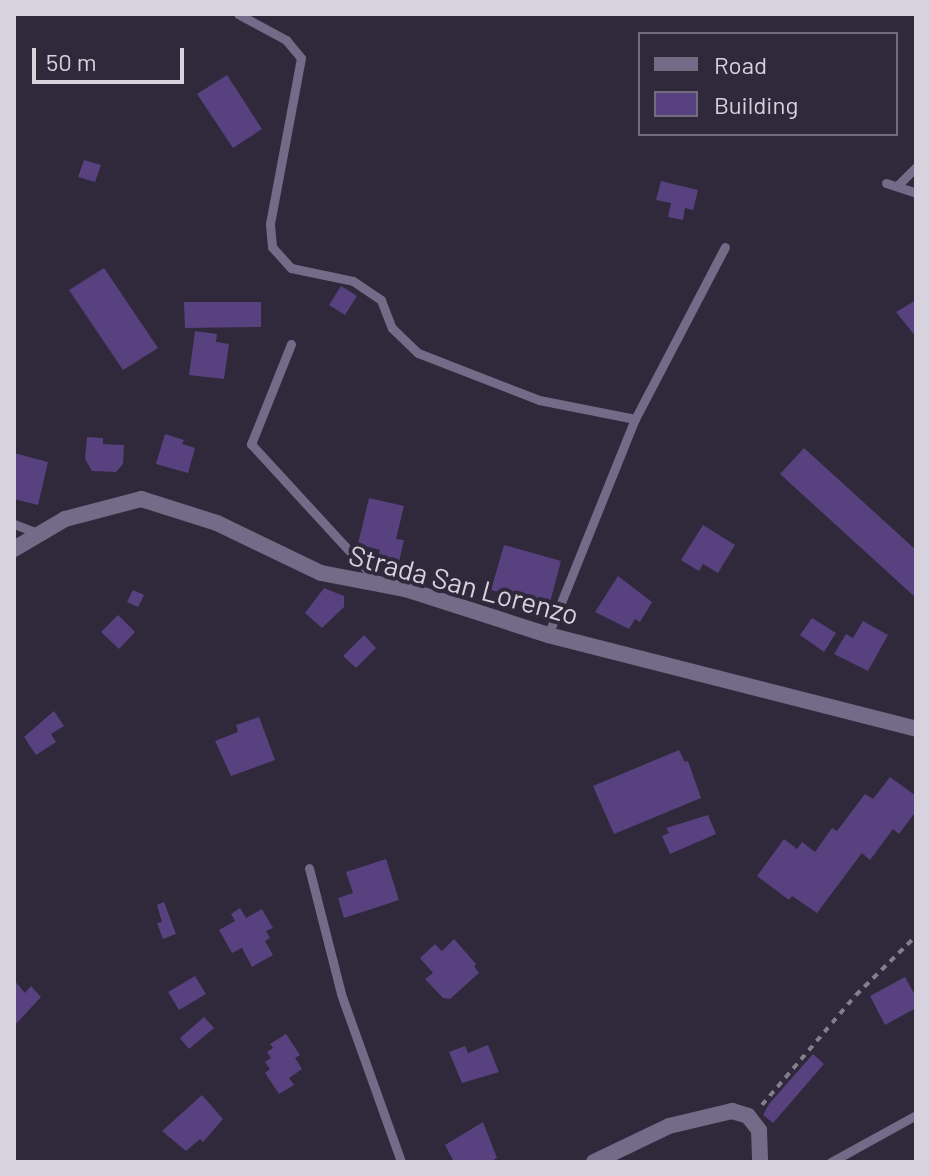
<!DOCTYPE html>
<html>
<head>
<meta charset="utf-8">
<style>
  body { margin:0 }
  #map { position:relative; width:930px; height:1176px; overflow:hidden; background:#2f293b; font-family:Barlow,sans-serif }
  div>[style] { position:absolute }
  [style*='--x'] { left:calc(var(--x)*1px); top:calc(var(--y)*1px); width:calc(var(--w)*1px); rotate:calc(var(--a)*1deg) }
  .building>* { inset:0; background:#57417e }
  .path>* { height:4px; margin-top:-2px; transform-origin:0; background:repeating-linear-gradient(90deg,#827e8d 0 6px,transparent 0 12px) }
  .service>* { height:9px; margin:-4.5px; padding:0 4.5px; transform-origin:4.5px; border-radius:4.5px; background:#736b87 }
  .minor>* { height:16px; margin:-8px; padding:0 8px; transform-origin:8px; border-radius:8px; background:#736b87 }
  span { translate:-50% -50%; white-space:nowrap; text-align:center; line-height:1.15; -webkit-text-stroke:8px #2f293b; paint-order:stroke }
  .street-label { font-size:28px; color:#d6d3df }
  .frame { position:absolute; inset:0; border:16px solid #d6d3df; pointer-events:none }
  .legend { position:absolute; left:638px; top:32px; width:260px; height:104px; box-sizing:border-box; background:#2f293b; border:2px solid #726d7d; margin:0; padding:10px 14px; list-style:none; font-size:24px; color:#d6d3df }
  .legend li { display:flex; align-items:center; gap:16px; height:40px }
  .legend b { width:40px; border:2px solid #726d7d }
  .scale { position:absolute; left:32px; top:48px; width:152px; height:36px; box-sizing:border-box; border:4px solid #d6d3df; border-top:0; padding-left:10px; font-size:24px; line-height:28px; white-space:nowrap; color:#d6d3df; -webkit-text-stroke:6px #2f293b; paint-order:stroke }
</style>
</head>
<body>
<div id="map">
  <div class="building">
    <div style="clip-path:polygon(227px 75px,262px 129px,233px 148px,197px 94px)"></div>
    <div style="clip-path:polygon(84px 160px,101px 165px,95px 182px,78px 177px)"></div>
    <div style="clip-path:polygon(661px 181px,698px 190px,693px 210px,685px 208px,683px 220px,668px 217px,671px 203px,656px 200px)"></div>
    <div style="clip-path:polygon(104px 268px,158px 348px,123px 370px,69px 290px)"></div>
    <div style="clip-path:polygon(341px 286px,357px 296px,345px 315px,329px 305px)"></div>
    <div style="clip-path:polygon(916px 300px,916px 337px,896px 312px)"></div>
    <div style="clip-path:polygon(184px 302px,261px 302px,261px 327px,185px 328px)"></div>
    <div style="clip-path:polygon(195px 331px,217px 334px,216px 342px,229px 344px,224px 379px,189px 375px)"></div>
    <div style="clip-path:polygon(165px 434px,184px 440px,182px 444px,195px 448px,188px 473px,156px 464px)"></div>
    <div style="clip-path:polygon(87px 437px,103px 438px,103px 444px,124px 445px,123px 464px,116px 472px,92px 471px,85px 459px)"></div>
    <div style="clip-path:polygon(804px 448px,916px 550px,916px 598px,780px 474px)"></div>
    <div style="clip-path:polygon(14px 453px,48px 462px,38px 505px,14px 499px)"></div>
    <div style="clip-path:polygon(369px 498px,404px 506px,396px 539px,404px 540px,399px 562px,378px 557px,380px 550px,358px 544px)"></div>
    <div style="clip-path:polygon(703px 525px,735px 545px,718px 573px,703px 564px,699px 571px,681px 560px)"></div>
    <div style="clip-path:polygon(504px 545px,561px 561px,549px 606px,491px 590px)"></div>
    <div style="clip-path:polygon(618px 576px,652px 602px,640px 622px,635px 619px,629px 629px,595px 612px)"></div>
    <div style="clip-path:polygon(324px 588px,344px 596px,344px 607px,322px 628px,305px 613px)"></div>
    <div style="clip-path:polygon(133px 590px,144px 595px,138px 607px,127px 602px)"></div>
    <div style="clip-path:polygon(118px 615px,135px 632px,119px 649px,101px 632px)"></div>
    <div style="clip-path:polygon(812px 618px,836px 633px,824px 652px,800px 635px)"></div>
    <div style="clip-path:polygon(863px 621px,888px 635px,868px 671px,834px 654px,846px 634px,853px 638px)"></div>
    <div style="clip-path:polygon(364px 635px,376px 648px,356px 668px,343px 656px)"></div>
    <div style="clip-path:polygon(54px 711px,64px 726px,51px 734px,56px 742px,36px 755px,24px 737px)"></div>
    <div style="clip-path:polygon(259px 717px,275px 760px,231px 776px,215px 741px,238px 732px,236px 725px)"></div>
    <div style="clip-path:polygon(679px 750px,685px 762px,688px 761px,701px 798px,614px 834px,593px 786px)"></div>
    <div style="clip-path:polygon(890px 777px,916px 796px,916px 811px,899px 834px,893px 829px,870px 860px,862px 853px,817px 913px,792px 896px,789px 900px,757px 876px,784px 839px,797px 849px,802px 842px,815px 852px,832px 828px,837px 831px,865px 794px,873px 799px)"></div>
    <div style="clip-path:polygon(708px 815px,716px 834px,670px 854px,662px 836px,669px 833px,666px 828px)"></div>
    <div style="clip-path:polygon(386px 859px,399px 900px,344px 918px,338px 898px,353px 893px,346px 872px)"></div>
    <div style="clip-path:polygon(164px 902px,176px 934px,163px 939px,157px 923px,162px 922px,157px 905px)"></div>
    <div style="clip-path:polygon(240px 908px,246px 918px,262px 909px,273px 928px,266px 931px,270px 938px,265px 941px,273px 955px,252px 967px,242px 948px,232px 953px,219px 930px,235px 921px,231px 914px)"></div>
    <div style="clip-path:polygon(454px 939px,476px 964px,474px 966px,479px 973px,450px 999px,443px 998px,425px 979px,433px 973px,420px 958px,435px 944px,442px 951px)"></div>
    <div style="clip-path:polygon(195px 976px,206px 994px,179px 1010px,168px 992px)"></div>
    <div style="clip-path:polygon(905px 977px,916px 997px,916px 1008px,885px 1025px,870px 996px)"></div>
    <div style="clip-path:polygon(14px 980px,25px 993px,31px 986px,41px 997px,14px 1026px)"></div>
    <div style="clip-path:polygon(204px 1017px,214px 1028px,189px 1049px,180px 1038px)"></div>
    <div style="clip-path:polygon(286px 1034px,300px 1055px,295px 1058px,302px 1069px,289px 1078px,294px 1085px,279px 1094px,265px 1073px,270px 1069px,265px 1062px,271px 1058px,267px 1052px,273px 1048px,270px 1044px)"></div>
    <div style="clip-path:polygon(488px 1045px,499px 1072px,462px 1083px,449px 1052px,465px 1046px,468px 1053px)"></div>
    <div style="clip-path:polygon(813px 1054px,824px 1064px,773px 1123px,763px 1115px,769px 1104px)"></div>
    <div style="clip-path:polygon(202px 1095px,223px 1119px,203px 1142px,200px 1139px,186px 1151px,162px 1131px)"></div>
    <div style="clip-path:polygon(483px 1122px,497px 1158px,490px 1162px,454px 1162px,445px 1145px)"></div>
  </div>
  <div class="path">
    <div style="--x:762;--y:1105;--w:145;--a:-49.5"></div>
    <div style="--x:856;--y:995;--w:84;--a:-44.5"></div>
  </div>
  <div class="service">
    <div style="--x:238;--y:14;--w:55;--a:28.4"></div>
    <div style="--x:286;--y:40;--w:23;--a:50"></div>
    <div style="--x:301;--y:58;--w:169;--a:100.6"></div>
    <div style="--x:270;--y:224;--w:23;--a:85"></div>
    <div style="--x:272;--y:247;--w:28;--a:48"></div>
    <div style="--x:291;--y:268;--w:63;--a:11.8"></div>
    <div style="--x:353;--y:281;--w:34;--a:34"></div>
    <div style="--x:381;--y:300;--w:30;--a:69"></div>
    <div style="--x:392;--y:328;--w:36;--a:44"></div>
    <div style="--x:418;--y:353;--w:130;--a:21.2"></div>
    <div style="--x:539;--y:400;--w:98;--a:11.2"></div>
    <div style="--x:886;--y:183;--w:32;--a:18"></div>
    <div style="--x:897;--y:186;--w:27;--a:-45"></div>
    <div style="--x:291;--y:344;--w:108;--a:111.8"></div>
    <div style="--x:251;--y:444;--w:189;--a:47.4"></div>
    <div style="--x:14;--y:524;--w:25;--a:21"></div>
    <div style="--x:548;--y:635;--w:233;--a:-68.1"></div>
    <div style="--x:635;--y:419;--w:194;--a:-62.4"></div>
    <div style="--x:309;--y:868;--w:130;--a:75.7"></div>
    <div style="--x:341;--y:994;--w:178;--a:70.3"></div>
    <div style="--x:831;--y:1162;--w:97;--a:-28.9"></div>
  </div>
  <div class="minor">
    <div style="--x:14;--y:549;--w:59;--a:-30.5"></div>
    <div style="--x:65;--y:519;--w:79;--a:-14.7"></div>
    <div style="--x:141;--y:499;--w:80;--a:17.5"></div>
    <div style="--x:217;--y:523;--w:115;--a:25.7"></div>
    <div style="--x:321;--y:573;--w:86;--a:10.8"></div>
    <div style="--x:405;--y:589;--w:150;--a:17.8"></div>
    <div style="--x:548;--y:635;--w:380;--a:14.3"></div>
    <div style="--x:594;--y:1162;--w:83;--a:-25.6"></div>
    <div style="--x:669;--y:1126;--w:65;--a:-13.4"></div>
    <div style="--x:732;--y:1111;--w:17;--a:17"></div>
    <div style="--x:748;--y:1116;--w:18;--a:52"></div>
    <div style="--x:759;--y:1130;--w:32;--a:88"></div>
  </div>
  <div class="street-label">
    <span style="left:464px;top:584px;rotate:15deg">Strada San Lorenzo</span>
  </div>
  <div class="frame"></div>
  <ul class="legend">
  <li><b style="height:10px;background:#736b87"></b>Road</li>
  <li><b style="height:22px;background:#57417e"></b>Building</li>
  </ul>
  <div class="scale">50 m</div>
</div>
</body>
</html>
